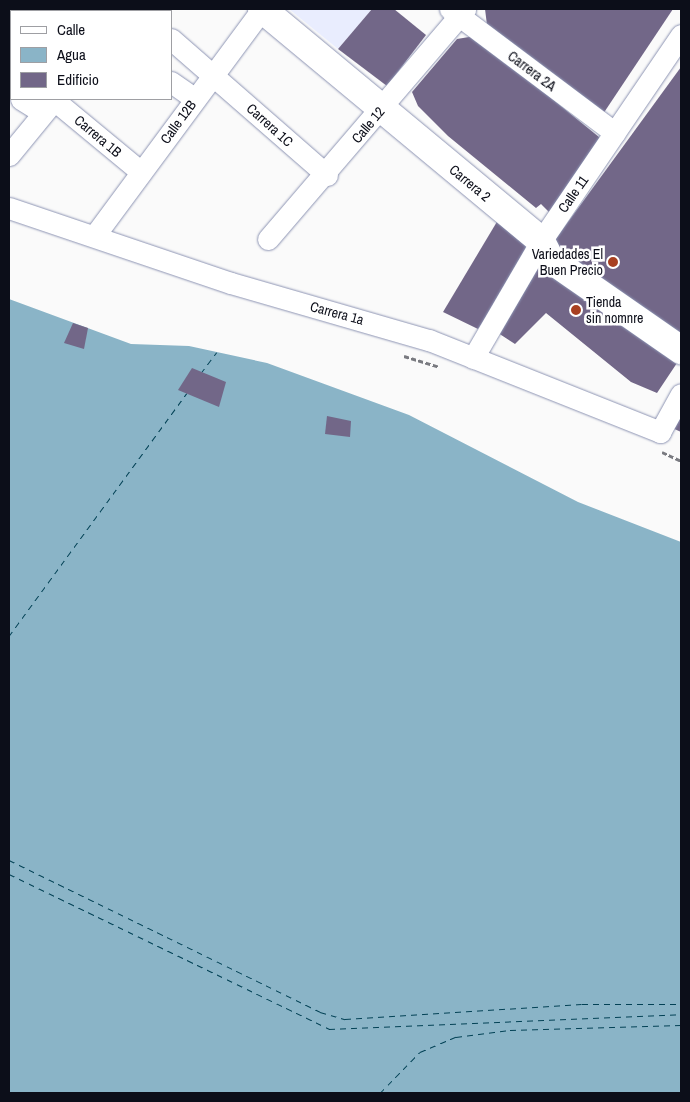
<!DOCTYPE html>
<html>
<head>
<meta charset="utf-8">
<style>
  body { margin:0 }
  #map { position:relative; width:690px; height:1102px; overflow:hidden; background:#fafafa; font-family:"Archivo Narrow",sans-serif }
  div>[style] { position:absolute }
  [style*='--x'] { left:calc(var(--x)*1px); top:calc(var(--y)*1px); width:calc(var(--w)*1px); rotate:calc(var(--a)*1deg) }
  .built>* { inset:0; background:#e9edfe }
  .water>* { inset:0; background:#8ab4c7 }
  .ferry>* { height:1px; margin-top:-0.5px; transform-origin:0; background:repeating-linear-gradient(90deg,#024155 0 6px,transparent 0 11px) }
  .building>* { inset:0; background:#726788 }
  .path>* { height:3px; margin-top:-1.5px; transform-origin:0; background:repeating-linear-gradient(90deg,#797a80 0 5px,transparent 0 7.5px) }
  .roads { filter:drop-shadow(0 0 1px #8d94b3) drop-shadow(0 0 1px #8d94b3) }
  .street>* { height:21px; margin:-10.5px; padding:0 10.5px; transform-origin:10.5px; border-radius:10.5px; background:#fff }
  .secondary>* { height:28px; margin:-14px; padding:0 14px; transform-origin:14px; border-radius:14px; background:#fff }
  .dots>* { width:14px; height:14px; translate:-50% -50%; box-sizing:border-box; border:2px solid #fff; border-radius:50% }
  span { translate:-50% -50%; white-space:nowrap; text-align:center; line-height:1.15; -webkit-text-stroke:5px #fff; paint-order:stroke }
  .street-label { font-size:14px; color:#0c0e19 }
  .poi-label { font-size:14px; color:#0c0e19 }
  .right { translate:-100% -50%; text-align:right }
  .left { translate:0 -50%; text-align:left }
  .frame { position:absolute; inset:0; border:10px solid #0c0e19; pointer-events:none }
  .legend { position:absolute; left:10px; top:10px; width:162px; height:90px; box-sizing:border-box; background:#fff; border:1px solid #9e9fa3; margin:0; padding:6px 9px; list-style:none; font-size:15px; color:#0c0e19 }
  .legend li { display:flex; align-items:center; gap:10px; height:25px }
  .legend b { width:25px; border:1px solid #9e9fa3 }
</style>
</head>
<body>
<div id="map">
  <div class="built">
    <div style="clip-path:polygon(289px 9px,372px 9px,338px 49px)"></div>
  </div>
  <div class="water">
    <div style="clip-path:polygon(9px 299px,131px 344px,189px 346px,267px 363px,409px 415px,578px 502px,681px 542px,681px 1093px,9px 1093px)"></div>
  </div>
  <div class="ferry">
    <div style="--x:201;--y:373;--w:26;--a:-53"></div>
    <div style="--x:9;--y:636;--w:301;--a:-53.8"></div>
    <div style="--x:9;--y:860;--w:346;--a:26"></div>
    <div style="--x:320;--y:1012;--w:26;--a:16"></div>
    <div style="--x:345;--y:1019;--w:237;--a:-3.6"></div>
    <div style="--x:582;--y:1004;--w:99;--a:0"></div>
    <div style="--x:9;--y:874;--w:356;--a:25.8"></div>
    <div style="--x:329;--y:1029;--w:352;--a:-2.4"></div>
    <div style="--x:380;--y:1093;--w:57;--a:-45.7"></div>
    <div style="--x:420;--y:1052;--w:39;--a:-23"></div>
    <div style="--x:456;--y:1037;--w:54;--a:-7.4"></div>
    <div style="--x:510;--y:1030;--w:171;--a:-1.7"></div>
  </div>
  <div class="building">
    <div style="clip-path:polygon(372px 9px,394px 9px,426px 35px,387px 86px,338px 49px)"></div>
    <div style="clip-path:polygon(485px 9px,673px 9px,603px 114px,487px 25px)"></div>
    <div style="clip-path:polygon(475px 36px,599px 137px,600px 141px,553px 216px,541px 204px,536px 208px,448px 136px,418px 106px,412px 92px,457px 39px)"></div>
    <div style="clip-path:polygon(681px 67px,681px 337px,549px 248px)"></div>
    <div style="clip-path:polygon(498px 220px,526px 243px,525px 260px,478px 329px,443px 312px)"></div>
    <div style="clip-path:polygon(538px 260px,681px 357px,657px 393px,631px 382px,546px 313px,515px 344px,495px 331px)"></div>
    <div style="clip-path:polygon(73px 323px,88px 328px,84px 349px,64px 343px)"></div>
    <div style="clip-path:polygon(192px 368px,226px 382px,219px 407px,178px 390px)"></div>
    <div style="clip-path:polygon(681px 405px,681px 432px,670px 427px)"></div>
    <div style="clip-path:polygon(327px 416px,351px 421px,350px 437px,325px 434px)"></div>
  </div>
  <div class="path">
    <div style="--x:404;--y:356;--w:37;--a:17"></div>
    <div style="--x:662;--y:452;--w:21;--a:25"></div>
  </div>
  <div class="roads">
    <div class="street">
      <div style="--x:73;--y:9;--w:4;--a:34"></div>
      <div style="--x:134;--y:9;--w:4;--a:34"></div>
      <div style="--x:450;--y:9;--w:206;--a:36.9"></div>
      <div style="--x:171;--y:39;--w:207;--a:41.1"></div>
      <div style="--x:171;--y:82;--w:29;--a:35"></div>
      <div style="--x:21;--y:99;--w:26;--a:32"></div>
      <div style="--x:54;--y:100;--w:113;--a:39.6"></div>
      <div style="--x:9;--y:155;--w:72;--a:-50.6"></div>
      <div style="--x:9;--y:208;--w:234;--a:18.7"></div>
      <div style="--x:231;--y:283;--w:206;--a:16.1"></div>
      <div style="--x:429;--y:340;--w:249;--a:21.7"></div>
      <div style="--x:660;--y:432;--w:43;--a:-61.1"></div>
      <div style="--x:95;--y:235;--w:281;--a:-53.5"></div>
      <div style="--x:268;--y:239;--w:303;--a:-49.4"></div>
      <div style="--x:473;--y:358;--w:135;--a:-59.8"></div>
      <div style="--x:541;--y:241;--w:249;--a:-55.8"></div>
    </div>
    <div class="secondary">
      <div style="--x:262;--y:9;--w:363;--a:39.7"></div>
      <div style="--x:541;--y:241;--w:20;--a:63"></div>
      <div style="--x:550;--y:259;--w:160;--a:34.8"></div>
    </div>
  </div>
  <div class="dots">
    <div style="left:613px;top:262px;background:#a84021"></div>
    <div style="left:576px;top:310px;background:#a84021"></div>
  </div>
  <div class="street-label">
    <span style="left:532px;top:71px;rotate:37deg">Carrera 2A</span>
    <span style="left:178px;top:122px;rotate:-54deg">Calle 12B</span>
    <span style="left:270px;top:125px;rotate:42deg">Carrera 1C</span>
    <span style="left:368px;top:125px;rotate:-50deg">Calle 12</span>
    <span style="left:98px;top:136px;rotate:40deg">Carrera 1B</span>
    <span style="left:470px;top:183px;rotate:40deg">Carrera 2</span>
    <span style="left:573px;top:194px;rotate:-55deg">Calle 11</span>
    <span style="left:337px;top:313px;rotate:15deg">Carrera 1a</span>
  </div>
  <div class="poi-label">
    <span class="right" style="left:603px;top:262px">Variedades El<br>Buen Precio</span>
    <span class="left" style="left:586px;top:310px">Tienda<br>sin nomnre</span>
  </div>
  <div class="frame"></div>
  <ul class="legend">
  <li><b style="height:6px;background:#fff"></b>Calle</li>
  <li><b style="height:14px;background:#8ab4c7"></b>Agua</li>
  <li><b style="height:14px;background:#726788"></b>Edificio</li>
  </ul>
</div>
</body>
</html>
